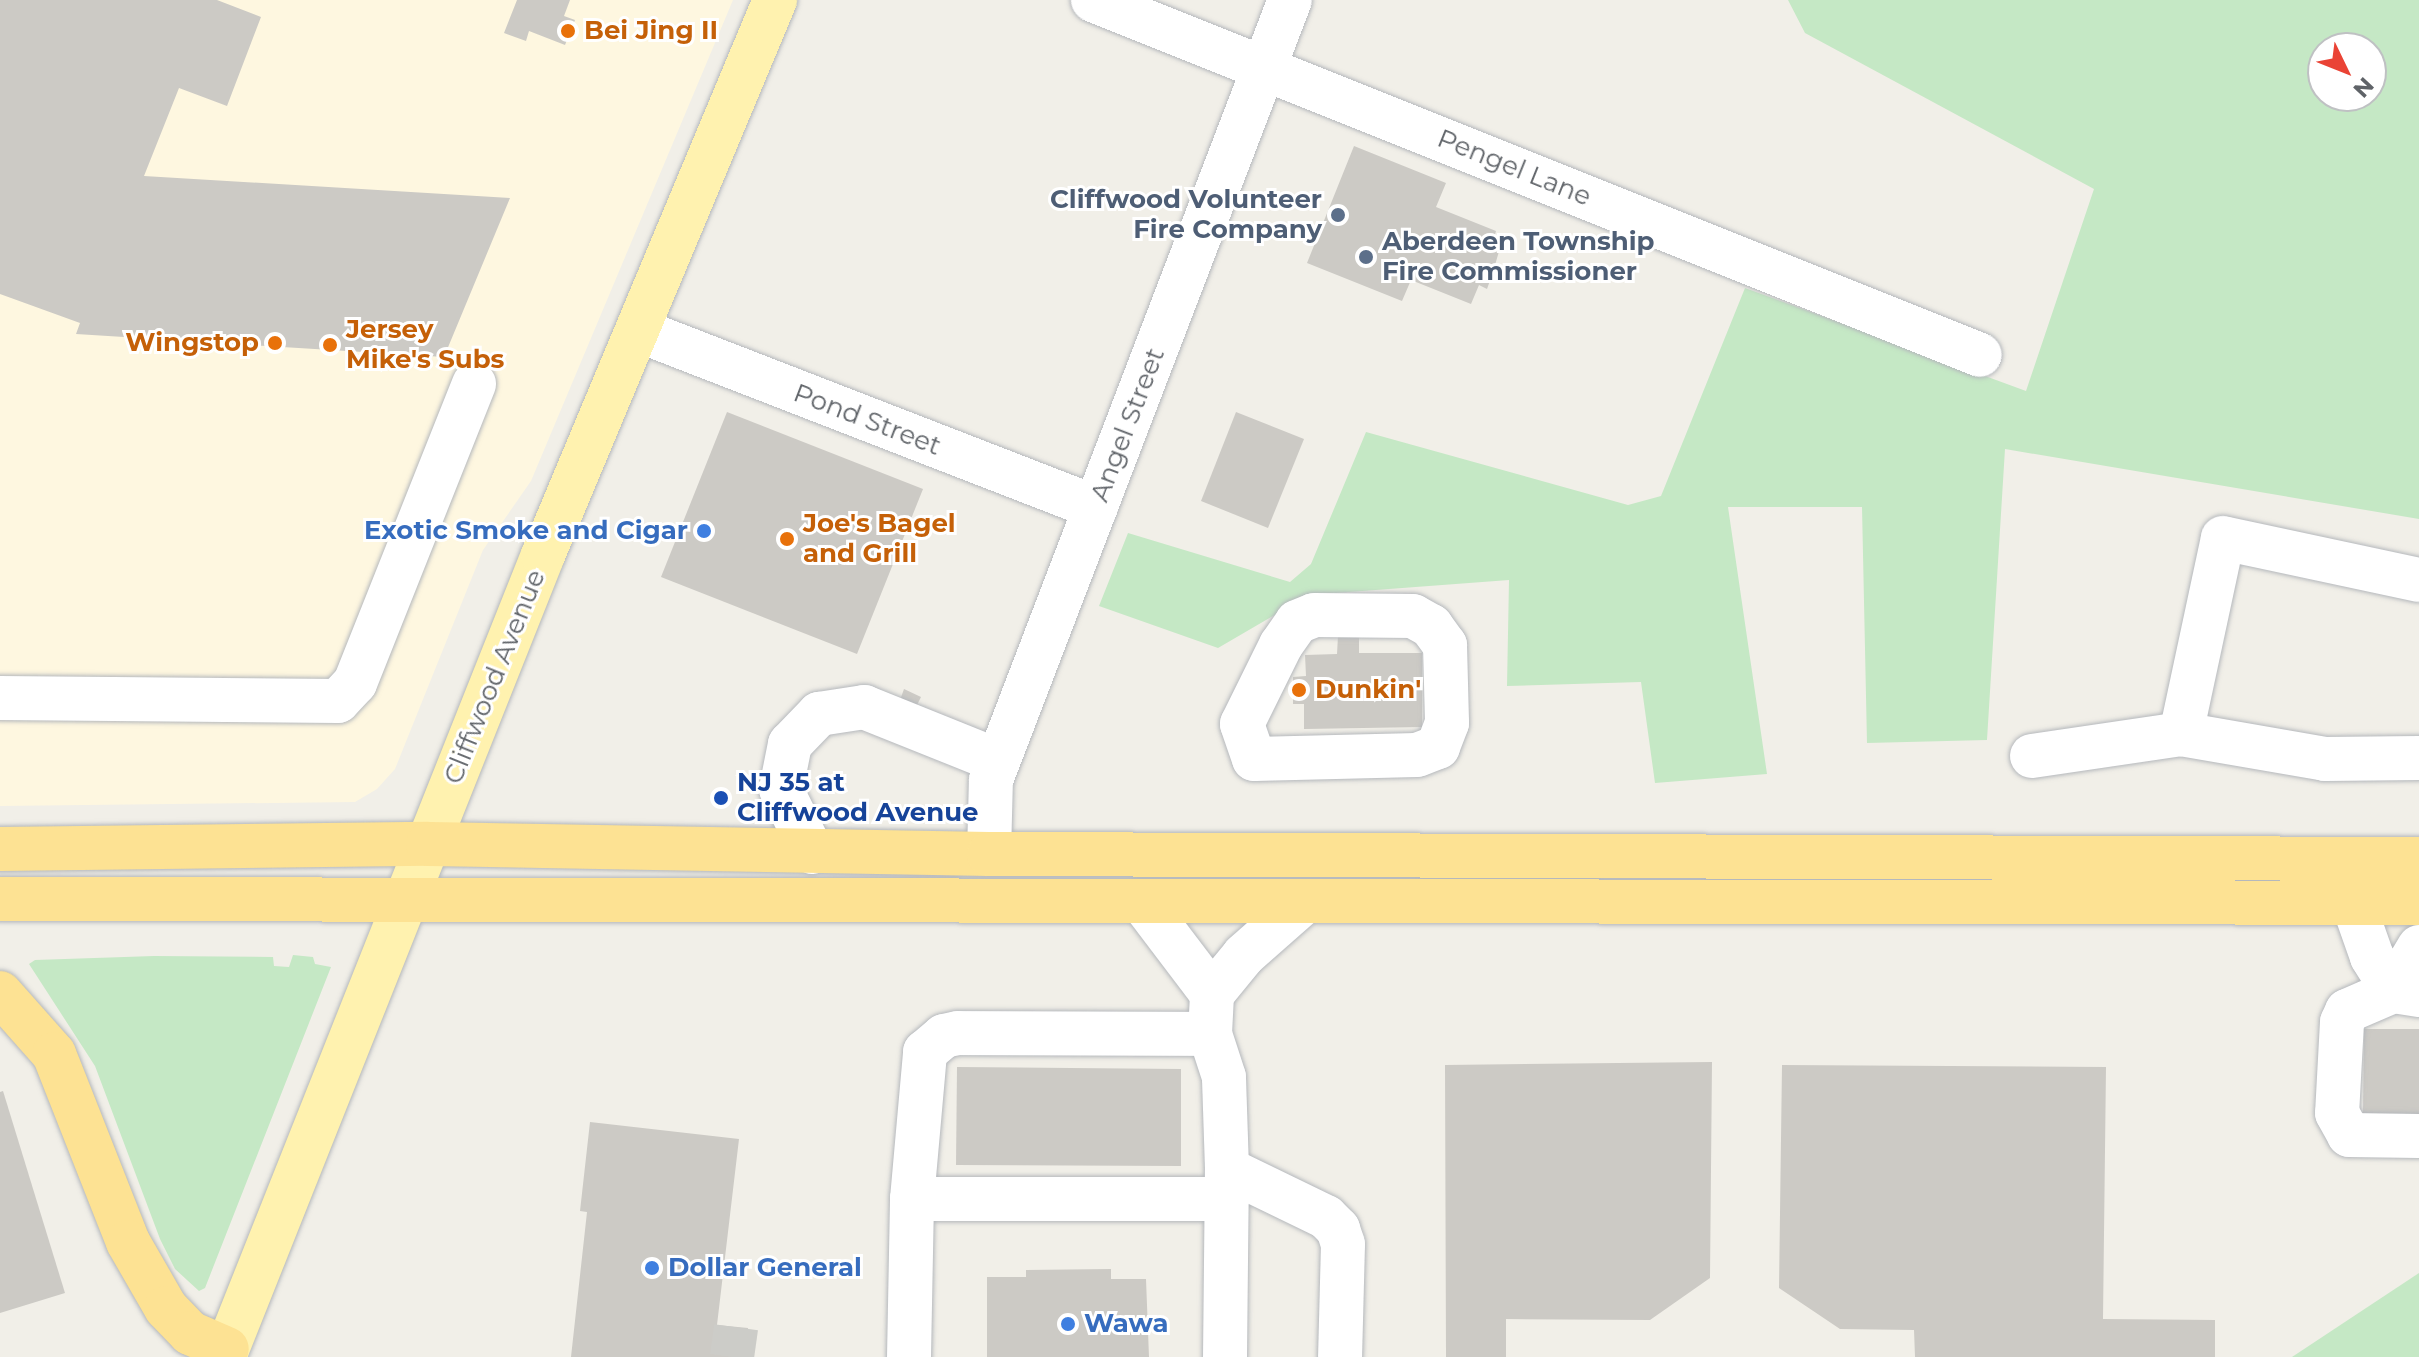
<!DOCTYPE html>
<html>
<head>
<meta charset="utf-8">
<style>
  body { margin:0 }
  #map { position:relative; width:2419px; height:1357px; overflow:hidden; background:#f1efe8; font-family:Montserrat,sans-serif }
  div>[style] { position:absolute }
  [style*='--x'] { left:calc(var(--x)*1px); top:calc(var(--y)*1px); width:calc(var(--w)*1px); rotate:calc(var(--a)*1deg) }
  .commercial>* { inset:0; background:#fef7e0 }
  .green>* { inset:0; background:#c5e8c5 }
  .building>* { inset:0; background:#cccac5 }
  .minor-tunnel>* { height:44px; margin-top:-22px; transform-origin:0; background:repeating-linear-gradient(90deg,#ccccc8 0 44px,transparent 0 66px) }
  .roads { filter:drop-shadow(0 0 2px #b5b8bc) drop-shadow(0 0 2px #b5b8bc) }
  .minor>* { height:44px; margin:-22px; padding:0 22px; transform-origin:22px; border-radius:22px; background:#fff }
  .major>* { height:44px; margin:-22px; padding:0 22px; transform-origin:22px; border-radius:22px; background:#fff2af }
  .highway>* { height:44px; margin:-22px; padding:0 22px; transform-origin:22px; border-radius:22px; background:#fde293 }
  .dots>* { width:22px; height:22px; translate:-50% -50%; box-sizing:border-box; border:4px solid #fff; border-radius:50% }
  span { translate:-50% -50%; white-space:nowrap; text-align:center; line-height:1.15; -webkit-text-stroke:6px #fff; paint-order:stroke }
  .food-label { font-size:26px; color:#c56008; font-weight:700 }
  .left { translate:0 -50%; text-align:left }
  .right { translate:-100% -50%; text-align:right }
  .street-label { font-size:26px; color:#5f6368 }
  .service-label { font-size:26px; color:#4e5e75; font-weight:700 }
  .shop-label { font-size:26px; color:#366cbe; font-weight:700 }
  .transit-label { font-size:26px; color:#164399; font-weight:700 }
  .north { position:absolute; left:2307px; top:32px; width:80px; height:80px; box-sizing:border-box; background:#fff; border:2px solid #bfc1c3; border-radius:50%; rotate:133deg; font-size:22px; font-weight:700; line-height:32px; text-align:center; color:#5f6368 }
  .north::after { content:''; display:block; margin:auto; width:28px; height:36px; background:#ea4335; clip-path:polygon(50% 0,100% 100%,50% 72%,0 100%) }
</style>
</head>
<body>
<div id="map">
  <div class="commercial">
    <div style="clip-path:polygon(0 0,733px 0,531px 481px,483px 550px,395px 769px,377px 789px,355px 802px,0 806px)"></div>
  </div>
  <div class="green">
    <div style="clip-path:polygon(evenodd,1788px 0,2419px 0,2419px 519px,2005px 449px,1987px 740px,1867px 743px,1862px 507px,1728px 507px,1767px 774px,1655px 783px,1641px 682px,1507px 686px,1509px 580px,1309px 595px,1218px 648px,1099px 606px,1128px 533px,1290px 582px,1311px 564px,1366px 432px,1628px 505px,1661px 496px,1745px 288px,2026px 391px,2094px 189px,1805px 33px,1788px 0,2323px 48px,2371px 48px,2371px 96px,2323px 96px,2323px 48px)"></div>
    <div style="clip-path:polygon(293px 955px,313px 957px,315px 964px,331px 967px,205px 1288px,199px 1291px,175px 1269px,160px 1239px,95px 1066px,29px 964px,35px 960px,154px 956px,273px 957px,274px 966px,289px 967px)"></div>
    <div style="clip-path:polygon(2419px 1273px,2419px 1357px,2292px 1357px)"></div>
  </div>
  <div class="building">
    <div style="clip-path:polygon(0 0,217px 0,261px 17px,227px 106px,179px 88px,144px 176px,510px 198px,444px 357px,76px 334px,80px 323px,0 294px)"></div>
    <div style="clip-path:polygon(517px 0,570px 0,564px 16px,575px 20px,565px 45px,529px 31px,526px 41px,504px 33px)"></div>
    <div style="clip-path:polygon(1354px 146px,1446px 183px,1436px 207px,1496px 231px,1494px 238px,1502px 241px,1493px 272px,1487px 289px,1479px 285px,1471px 304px,1411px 280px,1402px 301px,1307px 263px)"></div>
    <div style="clip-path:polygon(727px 412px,923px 489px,857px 654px,661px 577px)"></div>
    <div style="clip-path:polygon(1236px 412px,1304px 439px,1268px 528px,1201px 501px)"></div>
    <div style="clip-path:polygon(1359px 635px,1359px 653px,1422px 653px,1422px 727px,1304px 729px,1304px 704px,1293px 704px,1293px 677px,1306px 676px,1305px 655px,1337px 654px,1338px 636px)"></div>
    <div style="clip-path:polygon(904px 689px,921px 697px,915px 709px,899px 703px)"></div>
    <div style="clip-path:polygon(2364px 1029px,2419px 1029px,2419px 1114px,2363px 1114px)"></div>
    <div style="clip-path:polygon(1712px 1062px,1710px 1278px,1650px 1320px,1506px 1319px,1506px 1357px,1446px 1357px,1445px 1065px)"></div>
    <div style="clip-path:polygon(1782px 1065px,2106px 1067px,2103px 1319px,2215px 1320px,2215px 1357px,1915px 1357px,1914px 1330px,1840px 1329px,1779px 1288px)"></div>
    <div style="clip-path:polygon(957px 1067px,1181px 1069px,1181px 1166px,956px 1165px)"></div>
    <div style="clip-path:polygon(3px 1091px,65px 1293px,0 1313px,0 1092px)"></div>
    <div style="clip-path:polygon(590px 1122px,739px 1139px,717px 1325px,748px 1328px,745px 1357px,571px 1357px,587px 1212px,580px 1211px)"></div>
    <div style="clip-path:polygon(1111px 1269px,1111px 1279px,1146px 1279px,1149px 1357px,987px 1357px,987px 1277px,1026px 1277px,1026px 1270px)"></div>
  </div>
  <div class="minor-tunnel">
    <div style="--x:732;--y:1357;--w:30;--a:-82"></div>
  </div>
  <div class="roads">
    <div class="minor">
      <div style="--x:1093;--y:0;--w:955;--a:21.81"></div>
      <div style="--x:638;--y:330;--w:491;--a:21.2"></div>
      <div style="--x:1314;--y:615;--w:99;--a:0.6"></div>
      <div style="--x:1413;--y:616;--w:21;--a:29"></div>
      <div style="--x:1431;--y:626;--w:24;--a:54"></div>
      <div style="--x:1445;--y:645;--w:78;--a:88.5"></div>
      <div style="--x:1447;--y:723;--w:26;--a:111"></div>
      <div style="--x:1438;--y:747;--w:22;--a:159"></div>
      <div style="--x:1417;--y:755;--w:163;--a:178.6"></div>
      <div style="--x:1254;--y:759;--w:37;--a:-109"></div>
      <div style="--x:1242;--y:724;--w:88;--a:-63.7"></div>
      <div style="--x:1281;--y:645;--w:28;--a:-55"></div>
      <div style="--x:1297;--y:622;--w:18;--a:-22"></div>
      <div style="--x:0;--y:698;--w:338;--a:0.5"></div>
      <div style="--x:338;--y:701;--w:25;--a:-47"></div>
      <div style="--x:355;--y:683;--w:322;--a:-68.3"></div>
      <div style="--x:2181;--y:734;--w:200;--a:-77.9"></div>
      <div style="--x:2223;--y:538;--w:200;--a:12.1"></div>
      <div style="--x:2032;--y:756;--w:151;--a:-8.4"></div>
      <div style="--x:2181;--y:734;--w:146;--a:9.8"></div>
      <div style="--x:2325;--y:759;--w:94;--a:-0.6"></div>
      <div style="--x:812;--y:852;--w:70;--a:-116.2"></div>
      <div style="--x:781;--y:789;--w:46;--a:-78.7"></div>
      <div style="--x:790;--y:744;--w:42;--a:-46"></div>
      <div style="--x:819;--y:714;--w:46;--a:-8.8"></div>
      <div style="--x:864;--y:707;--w:144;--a:21.9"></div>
      <div style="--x:989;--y:854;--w:74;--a:-88.5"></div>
      <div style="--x:991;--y:780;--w:835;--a:-69.03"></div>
      <div style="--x:1143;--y:903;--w:114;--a:52.8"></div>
      <div style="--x:2353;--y:903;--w:57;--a:70.6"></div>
      <div style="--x:2372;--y:957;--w:40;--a:58"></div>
      <div style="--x:2393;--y:991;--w:51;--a:-59.4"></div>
      <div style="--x:2419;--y:995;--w:26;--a:-171"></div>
      <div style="--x:2393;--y:991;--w:50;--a:156.5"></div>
      <div style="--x:2347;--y:1011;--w:12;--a:114"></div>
      <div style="--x:2342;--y:1022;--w:91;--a:93.1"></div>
      <div style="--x:2337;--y:1113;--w:25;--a:61"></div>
      <div style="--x:2349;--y:1135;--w:70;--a:0.8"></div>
      <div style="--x:1227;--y:1169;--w:110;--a:25.9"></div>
      <div style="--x:1326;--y:1217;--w:17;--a:45"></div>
      <div style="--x:1338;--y:1229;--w:16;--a:72"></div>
      <div style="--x:1343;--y:1244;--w:113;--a:91.5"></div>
      <div style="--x:912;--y:1199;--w:315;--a:0"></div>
      <div style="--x:909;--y:1357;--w:158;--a:-88.9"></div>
      <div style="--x:912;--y:1199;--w:148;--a:-84.9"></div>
      <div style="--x:925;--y:1052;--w:25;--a:-40"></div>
      <div style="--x:944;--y:1036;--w:14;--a:-12"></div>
      <div style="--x:958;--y:1033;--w:252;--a:0.2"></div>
      <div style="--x:1225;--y:1357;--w:188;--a:-89.4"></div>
      <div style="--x:1227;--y:1169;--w:92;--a:-91.9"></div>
      <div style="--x:1224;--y:1077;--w:45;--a:-108"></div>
      <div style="--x:1210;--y:1034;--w:40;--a:-87.1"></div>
      <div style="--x:1212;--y:994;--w:50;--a:-50.6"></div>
      <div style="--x:1244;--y:955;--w:79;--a:-41.4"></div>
    </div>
    <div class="major">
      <div style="--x:224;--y:1357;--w:863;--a:-68.31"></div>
      <div style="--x:543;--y:555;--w:602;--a:-67.31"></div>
    </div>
    <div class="highway">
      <div style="--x:0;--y:849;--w:428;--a:-0.7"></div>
      <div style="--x:428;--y:844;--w:561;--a:1.02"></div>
      <div style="--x:989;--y:854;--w:1430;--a:0.2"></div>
      <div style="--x:0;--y:899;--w:2419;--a:0.09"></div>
      <div style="--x:0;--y:993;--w:81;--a:48.5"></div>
      <div style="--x:54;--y:1054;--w:202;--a:68.5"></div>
      <div style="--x:128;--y:1242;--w:76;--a:60.1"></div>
      <div style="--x:166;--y:1308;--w:35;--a:46"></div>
      <div style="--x:190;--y:1333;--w:40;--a:23.4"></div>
    </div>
  </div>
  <div class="dots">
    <div style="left:568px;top:31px;background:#e8710a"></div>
    <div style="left:1338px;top:215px;background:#5c6f8a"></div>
    <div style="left:1366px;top:257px;background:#5c6f8a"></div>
    <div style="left:275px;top:343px;background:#e8710a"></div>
    <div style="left:330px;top:345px;background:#e8710a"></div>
    <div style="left:704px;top:531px;background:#3f7fe0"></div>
    <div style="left:787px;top:539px;background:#e8710a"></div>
    <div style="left:1299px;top:690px;background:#e8710a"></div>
    <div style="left:721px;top:798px;background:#1a4fb4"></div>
    <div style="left:652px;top:1268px;background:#3f7fe0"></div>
    <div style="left:1068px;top:1324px;background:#3f7fe0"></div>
  </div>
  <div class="food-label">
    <span class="left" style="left:584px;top:31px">Bei Jing II</span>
    <span class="left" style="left:346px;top:345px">Jersey<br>Mike's Subs</span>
    <span class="right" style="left:259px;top:343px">Wingstop</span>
    <span class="left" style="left:803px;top:539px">Joe's Bagel<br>and Grill</span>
    <span class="left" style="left:1315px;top:690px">Dunkin'</span>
  </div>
  <div class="street-label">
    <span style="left:1514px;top:168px;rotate:22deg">Pengel Lane</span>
    <span style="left:867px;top:420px;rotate:21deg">Pond Street</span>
    <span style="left:1128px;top:425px;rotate:-69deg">Angel Street</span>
    <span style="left:495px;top:677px;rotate:-68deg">Cliffwood Avenue</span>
  </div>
  <div class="service-label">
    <span class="right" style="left:1322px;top:215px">Cliffwood Volunteer<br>Fire Company</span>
    <span class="left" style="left:1382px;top:257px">Aberdeen Township<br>Fire Commissioner</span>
  </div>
  <div class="shop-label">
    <span class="right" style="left:688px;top:531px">Exotic Smoke and Cigar</span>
    <span class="left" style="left:668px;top:1268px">Dollar General</span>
    <span class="left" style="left:1084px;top:1324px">Wawa</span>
  </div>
  <div class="transit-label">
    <span class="left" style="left:737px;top:798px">NJ 35 at<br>Cliffwood Avenue</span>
  </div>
  <div class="north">N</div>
</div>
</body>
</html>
